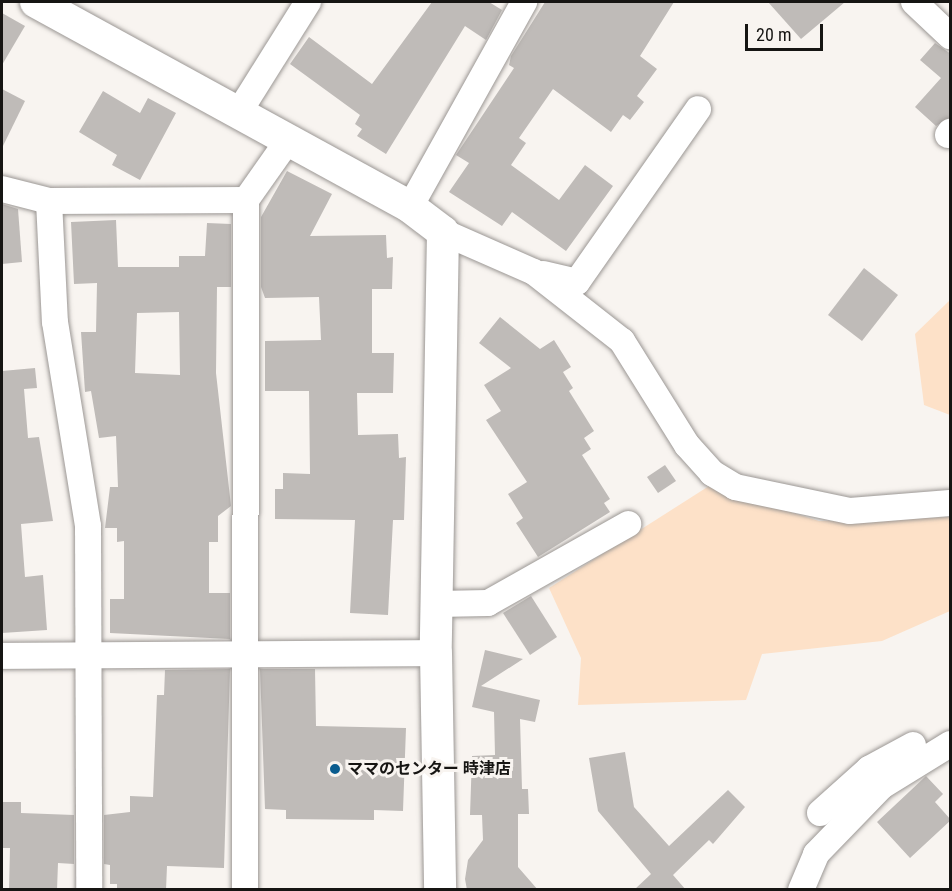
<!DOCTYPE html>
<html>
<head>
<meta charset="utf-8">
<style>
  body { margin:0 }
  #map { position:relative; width:952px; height:891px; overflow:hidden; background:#f8f4f0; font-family:"Roboto Condensed","Noto Sans JP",sans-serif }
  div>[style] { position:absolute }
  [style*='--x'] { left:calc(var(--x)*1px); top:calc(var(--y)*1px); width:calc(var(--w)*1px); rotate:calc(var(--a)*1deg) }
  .green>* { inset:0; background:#fde1c8 }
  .building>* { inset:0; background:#bfbbb8 }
  .roads { filter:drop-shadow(0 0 2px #9b9794) drop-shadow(0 0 2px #9b9794) }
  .minor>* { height:26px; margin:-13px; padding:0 13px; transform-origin:13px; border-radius:13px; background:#fff }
  .tertiary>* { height:32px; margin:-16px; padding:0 16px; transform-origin:16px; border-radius:16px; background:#fff }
  .dots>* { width:16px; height:16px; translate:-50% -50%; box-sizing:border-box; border:3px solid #f8f4f0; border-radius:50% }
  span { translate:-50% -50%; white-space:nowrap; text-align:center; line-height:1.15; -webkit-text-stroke:6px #f8f4f0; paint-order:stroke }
  .poi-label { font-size:16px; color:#161513; font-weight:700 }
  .left { translate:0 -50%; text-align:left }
  .frame { position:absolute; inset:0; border:3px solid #161513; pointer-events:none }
  .scale { position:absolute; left:745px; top:24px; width:78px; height:27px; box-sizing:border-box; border:3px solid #161513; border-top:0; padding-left:8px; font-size:18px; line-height:21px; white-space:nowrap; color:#161513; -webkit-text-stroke:4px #f8f4f0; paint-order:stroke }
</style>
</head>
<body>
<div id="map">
  <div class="green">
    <div style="clip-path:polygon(950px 300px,950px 415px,924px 405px,915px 334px)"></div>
    <div style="clip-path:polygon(709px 486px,819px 521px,950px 517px,950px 611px,882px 641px,762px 654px,746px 700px,578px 705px,581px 658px,549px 588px)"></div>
  </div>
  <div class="building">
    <div style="clip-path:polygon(432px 2px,489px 2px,502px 10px,486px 40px,465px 26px,386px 154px,357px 136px,362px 129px,355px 124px,360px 115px,290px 64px,309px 37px,372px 84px)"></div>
    <div style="clip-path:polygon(545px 2px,674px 2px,640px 56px,657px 69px,637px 96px,644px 102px,630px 120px,623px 115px,611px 132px,553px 89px,519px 138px,526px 143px,511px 165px,559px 200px,585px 165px,613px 186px,566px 251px,512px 212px,502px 226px,449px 192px,469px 163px,456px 155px,514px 68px,509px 65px,511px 56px)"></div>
    <div style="clip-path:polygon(768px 2px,845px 2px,801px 39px)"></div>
    <div style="clip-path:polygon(2px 13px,25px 26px,2px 65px)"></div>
    <div style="clip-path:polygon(935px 43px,951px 54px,951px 117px,936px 126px,915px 107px,941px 78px,920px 60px)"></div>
    <div style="clip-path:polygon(2px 89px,25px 101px,2px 148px)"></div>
    <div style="clip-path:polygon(103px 91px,140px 113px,148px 98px,176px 113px,140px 180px,112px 165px,117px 155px,79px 132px)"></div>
    <div style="clip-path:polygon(287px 171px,332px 194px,310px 236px,386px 235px,387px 258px,393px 257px,392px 289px,372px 289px,372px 353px,394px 353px,393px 393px,357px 393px,358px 435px,398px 434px,399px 458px,406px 457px,404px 520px,393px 520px,388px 615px,350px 613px,355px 520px,275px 519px,275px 489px,283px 489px,283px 473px,310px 474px,309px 391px,265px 391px,265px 341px,321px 340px,319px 297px,265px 298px,261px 287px,261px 217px)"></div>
    <div style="clip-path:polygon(2px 204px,18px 209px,22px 262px,2px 264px)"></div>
    <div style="clip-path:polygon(evenodd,116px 220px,118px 267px,179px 267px,179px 256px,205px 256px,207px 223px,231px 224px,231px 287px,217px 287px,216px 373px,231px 506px,218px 516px,218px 542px,209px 542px,209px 593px,230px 593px,230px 639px,110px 633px,110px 599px,124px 599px,124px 541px,117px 542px,117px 528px,105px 528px,110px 487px,118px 487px,116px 436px,99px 438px,91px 391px,85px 392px,81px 332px,96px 332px,97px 283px,74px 284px,71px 222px,116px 220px,179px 312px,180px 375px,135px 373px,137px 313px,179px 312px)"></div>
    <div style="clip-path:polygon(864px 268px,898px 295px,862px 341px,828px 315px)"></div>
    <div style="clip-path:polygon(500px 317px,540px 349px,554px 340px,571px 367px,563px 372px,573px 388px,569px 391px,594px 431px,584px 438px,591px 449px,582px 455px,610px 499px,604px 503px,610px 512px,538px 557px,516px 523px,523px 518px,508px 494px,527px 482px,486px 420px,501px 411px,484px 385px,511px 368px,479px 343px)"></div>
    <div style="clip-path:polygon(35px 368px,37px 388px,24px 389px,28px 438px,39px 437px,53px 521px,21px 524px,25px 577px,43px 575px,47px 630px,2px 633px,2px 371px)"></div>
    <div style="clip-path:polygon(665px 465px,676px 481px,658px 493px,647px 477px)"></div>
    <div style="clip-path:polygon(531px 596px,557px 637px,530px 655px,503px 613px)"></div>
    <div style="clip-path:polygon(485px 650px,523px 659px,481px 686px,540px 700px,535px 722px,520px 719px,522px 789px,528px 789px,529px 814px,518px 814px,518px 867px,538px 890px,467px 890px,465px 879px,468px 860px,483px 840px,482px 815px,470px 815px,472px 756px,495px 755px,494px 712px,472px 707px)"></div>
    <div style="clip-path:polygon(230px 669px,224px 868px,167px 866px,166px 890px,117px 890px,117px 884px,110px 884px,110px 865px,104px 864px,104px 815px,130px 812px,130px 796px,153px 797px,157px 695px,164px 695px,165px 670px)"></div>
    <div style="clip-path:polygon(260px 669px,315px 669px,316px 726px,406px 728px,403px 811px,374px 810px,374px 820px,286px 819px,286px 810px,265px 809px)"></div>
    <div style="clip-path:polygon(625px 752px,634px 807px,669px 846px,728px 790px,745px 807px,713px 844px,709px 840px,673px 875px,686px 890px,634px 890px,651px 874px,598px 811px,589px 758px)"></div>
    <div style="clip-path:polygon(926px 776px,943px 794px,935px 802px,951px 820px,910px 858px,877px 822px)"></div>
    <div style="clip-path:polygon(2px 802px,21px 802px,21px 813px,74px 815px,74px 864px,58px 863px,57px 890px,9px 890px,10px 848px,2px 848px)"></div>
  </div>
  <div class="roads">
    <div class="minor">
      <div style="--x:914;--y:2;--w:50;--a:43.4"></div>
      <div style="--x:239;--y:112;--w:130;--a:-57.9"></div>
      <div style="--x:948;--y:135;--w:4;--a:-56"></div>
      <div style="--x:2;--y:189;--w:49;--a:14.3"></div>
      <div style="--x:49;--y:201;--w:197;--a:-0.3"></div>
      <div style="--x:246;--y:200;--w:75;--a:-54.8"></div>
      <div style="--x:49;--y:201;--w:121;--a:87.2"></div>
      <div style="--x:55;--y:322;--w:207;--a:80.8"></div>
      <div style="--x:88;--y:526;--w:364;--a:89.8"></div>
      <div style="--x:410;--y:207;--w:235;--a:-60.9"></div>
      <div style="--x:443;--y:232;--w:99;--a:23.7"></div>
      <div style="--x:534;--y:272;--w:112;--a:38.1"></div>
      <div style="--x:622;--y:341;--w:123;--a:58"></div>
      <div style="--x:687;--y:445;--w:38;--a:48"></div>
      <div style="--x:712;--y:473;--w:27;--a:31"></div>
      <div style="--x:735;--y:487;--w:117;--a:11.8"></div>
      <div style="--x:850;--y:511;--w:100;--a:-4.6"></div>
      <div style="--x:543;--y:274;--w:35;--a:13"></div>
      <div style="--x:577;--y:282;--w:211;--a:-55"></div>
      <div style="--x:437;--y:604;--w:51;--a:-1.1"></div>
      <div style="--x:488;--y:603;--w:161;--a:-29.4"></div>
      <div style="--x:2;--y:656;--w:434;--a:-0.4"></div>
      <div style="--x:820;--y:813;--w:66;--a:-41.9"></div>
      <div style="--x:869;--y:769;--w:50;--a:-28.6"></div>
      <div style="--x:245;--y:890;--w:690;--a:-89.92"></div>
      <div style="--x:801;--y:890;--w:39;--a:-67"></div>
      <div style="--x:816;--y:854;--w:95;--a:-45.9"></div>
      <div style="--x:882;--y:786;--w:80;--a:-31.7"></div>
    </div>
    <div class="tertiary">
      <div style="--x:36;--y:2;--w:426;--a:28.7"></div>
      <div style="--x:410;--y:207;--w:41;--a:37.1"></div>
      <div style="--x:443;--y:232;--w:421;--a:91"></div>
      <div style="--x:436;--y:653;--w:237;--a:89"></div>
    </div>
  </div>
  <div class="dots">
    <div style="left:335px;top:769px;background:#0a5c8e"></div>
  </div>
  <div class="poi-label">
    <span class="left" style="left:347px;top:769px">ママのセンター 時津店</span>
  </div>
  <div class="frame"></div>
  <div class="scale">20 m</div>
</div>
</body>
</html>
